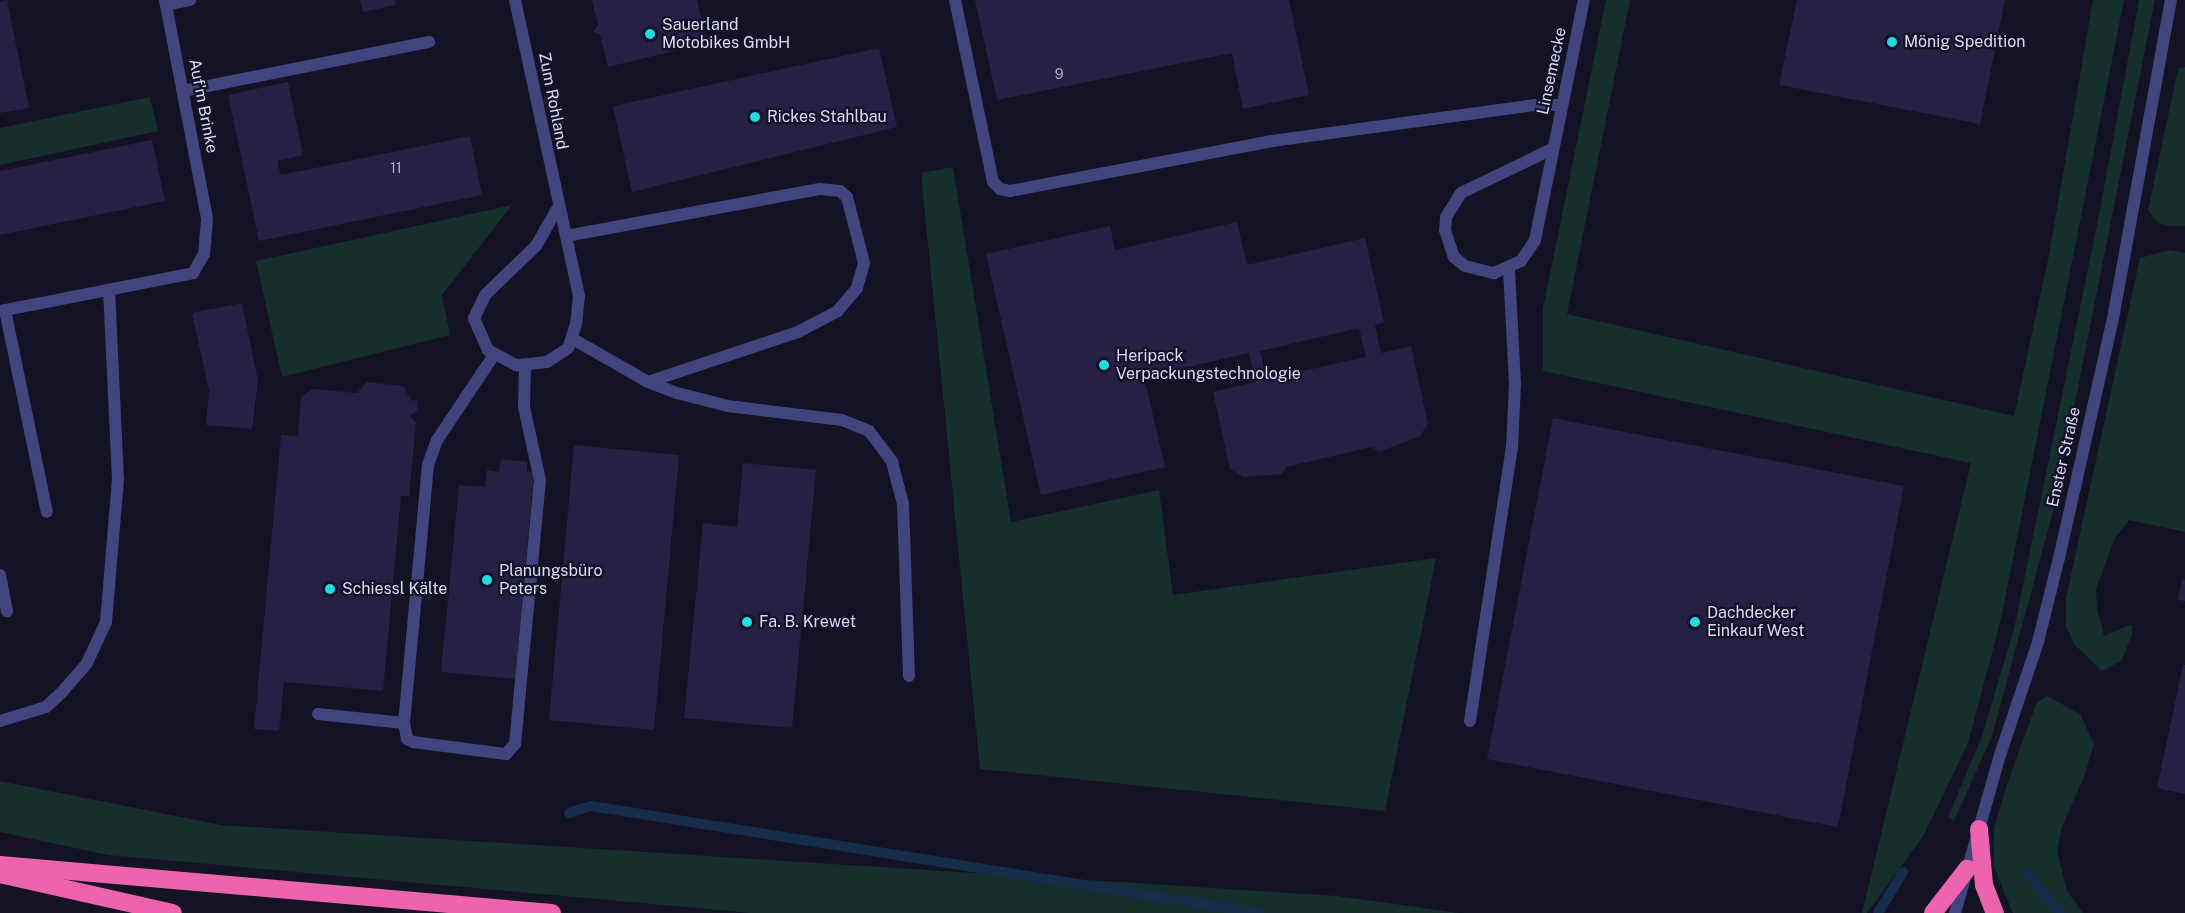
<!DOCTYPE html>
<html>
<head>
<meta charset="utf-8">
<style>
  body { margin:0 }
  #map { position:relative; width:2185px; height:913px; overflow:hidden; background:#141225; font-family:"Public Sans",sans-serif }
  div>[style] { position:absolute }
  [style*='--x'] { left:calc(var(--x)*1px); top:calc(var(--y)*1px); width:calc(var(--w)*1px); rotate:calc(var(--a)*1deg) }
  .green>* { inset:0; background:#162e2c }
  .stream>* { height:10px; margin:-5px; padding:0 5px; transform-origin:5px; border-radius:5px; background:#162d4a }
  .building>* { inset:0; background:#252044 }
  .service>* { height:12px; margin:-6px; padding:0 6px; transform-origin:6px; border-radius:6px; background:#42447e }
  .minor>* { height:12px; margin:-6px; padding:0 6px; transform-origin:6px; border-radius:6px; background:#42447e }
  .motorway>* { height:18px; margin:-9px; padding:0 9px; transform-origin:9px; border-radius:9px; background:#ed63ad }
  .dots>* { width:16px; height:16px; translate:-50% -50%; box-sizing:border-box; border:3px solid #141225; border-radius:50% }
  span { translate:-50% -50%; white-space:nowrap; text-align:center; line-height:1.15; -webkit-text-stroke:4.5px #141225; paint-order:stroke }
  .number-label { font-size:14px; color:#aeaccd }
  .number-label span { -webkit-text-stroke-width:0 }
  .poi-label { font-size:16px; color:#dcdafb }
  .left { translate:0 -50%; text-align:left }
  .street-label { font-size:16px; color:#dcdafb }
</style>
</head>
<body>
<div id="map">
  <div class="green">
    <div style="clip-path:polygon(1606px 0,1630px 0,1567px 314px,2014px 416px,2049px 255px,2093px 0,2124px 0,2001px 619px,1968px 743px,1924px 835px,1867px 913px,1862px 913px,1971px 463px,1543px 371px,1543px 308px)"></div>
    <div style="clip-path:polygon(2139px 0,2155px 0,2054px 508px,1992px 736px,1954px 821px,1948px 817px,1982px 736px,2014px 629px,2098px 220px)"></div>
    <div style="clip-path:polygon(2185px 67px,2185px 226px,2168px 226px,2158px 223px,2148px 210px,2178px 69px)"></div>
    <div style="clip-path:polygon(150px 97px,158px 131px,0 165px,0 128px)"></div>
    <div style="clip-path:polygon(953px 167px,1011px 522px,1159px 490px,1173px 595px,1436px 558px,1385px 811px,980px 769px,921px 173px)"></div>
    <div style="clip-path:polygon(512px 205px,442px 295px,450px 335px,282px 377px,256px 261px)"></div>
    <div style="clip-path:polygon(2169px 250px,2185px 253px,2185px 532px,2129px 520px,2115px 538px,2096px 589px,2097px 609px,2104px 636px,2132px 624px,2132px 635px,2121px 661px,2102px 671px,2075px 645px,2066px 626px,2066px 598px,2140px 258px)"></div>
    <div style="clip-path:polygon(2047px 696px,2080px 714px,2094px 744px,2083px 780px,2062px 826px,2057px 851px,2067px 891px,2083px 913px,2013px 913px,1994px 868px,1994px 828px,2007px 784px,2037px 702px)"></div>
    <div style="clip-path:polygon(0 781px,221px 825px,1337px 896px,1459px 913px,752px 913px,108px 855px,0 832px)"></div>
  </div>
  <div class="stream">
    <div style="--x:569;--y:813;--w:23;--a:-18"></div>
    <div style="--x:591;--y:806;--w:677;--a:9.1"></div>
    <div style="--x:2026;--y:873;--w:53;--a:48.8"></div>
    <div style="--x:1878;--y:913;--w:48;--a:-58.6"></div>
  </div>
  <div class="building">
    <div style="clip-path:polygon(7px 0,29px 108px,0 113px,0 2px)"></div>
    <div style="clip-path:polygon(360px 0,395px 0,396px 5px,363px 12px)"></div>
    <div style="clip-path:polygon(592px 0,697px 0,707px 43px,608px 67px,600px 35px,593px 32px,598px 25px)"></div>
    <div style="clip-path:polygon(975px 0,1289px 0,1309px 95px,1243px 109px,1232px 53px,997px 100px)"></div>
    <div style="clip-path:polygon(1797px 0,2005px 0,1980px 124px,1779px 85px)"></div>
    <div style="clip-path:polygon(879px 48px,897px 127px,632px 192px,613px 106px)"></div>
    <div style="clip-path:polygon(288px 82px,303px 155px,277px 161px,281px 175px,470px 136px,482px 195px,259px 241px,228px 95px)"></div>
    <div style="clip-path:polygon(152px 140px,165px 201px,0 235px,0 171px)"></div>
    <div style="clip-path:polygon(evenodd,1237px 222px,1247px 265px,1365px 238px,1384px 322px,1375px 325px,1381px 353px,1411px 346px,1428px 424px,1420px 436px,1379px 452px,1372px 447px,1286px 467px,1282px 474px,1243px 477px,1230px 469px,1213px 392px,1256px 382px,1249px 353px,1144px 377px,1165px 467px,1041px 495px,986px 254px,1110px 226px,1115px 250px,1237px 222px,1359px 328px,1366px 357px,1267px 379px,1260px 351px,1359px 328px)"></div>
    <div style="clip-path:polygon(242px 303px,258px 381px,252px 429px,206px 425px,209px 391px,192px 313px)"></div>
    <div style="clip-path:polygon(367px 382px,403px 386px,411px 400px,418px 401px,417px 411px,410px 416px,416px 423px,409px 496px,401px 496px,383px 691px,284px 682px,279px 731px,254px 729px,281px 435px,298px 436px,301px 397px,312px 389px,357px 393px)"></div>
    <div style="clip-path:polygon(1553px 418px,1904px 486px,1838px 827px,1487px 759px)"></div>
    <div style="clip-path:polygon(574px 445px,679px 455px,654px 730px,549px 720px)"></div>
    <div style="clip-path:polygon(501px 459px,527px 462px,527px 471px,534px 472px,515px 679px,441px 672px,459px 485px,485px 487px,487px 470px,499px 472px)"></div>
    <div style="clip-path:polygon(743px 463px,816px 470px,792px 728px,684px 718px,703px 523px,737px 527px)"></div>
    <div style="clip-path:polygon(2182px 579px,2185px 580px,2185px 601px,2178px 600px)"></div>
    <div style="clip-path:polygon(2183px 665px,2185px 665px,2185px 794px,2157px 788px)"></div>
  </div>
  <div class="service">
    <div style="--x:955;--y:0;--w:186;--a:78.2"></div>
    <div style="--x:993;--y:182;--w:10;--a:45"></div>
    <div style="--x:1000;--y:189;--w:10;--a:11"></div>
    <div style="--x:1010;--y:191;--w:267;--a:-10.8"></div>
    <div style="--x:1272;--y:141;--w:265;--a:-7.8"></div>
    <div style="--x:1535;--y:105;--w:26;--a:0"></div>
    <div style="--x:166;--y:5;--w:25;--a:-12"></div>
    <div style="--x:183;--y:91;--w:251;--a:-11.3"></div>
    <div style="--x:566;--y:236;--w:258;--a:-10.5"></div>
    <div style="--x:820;--y:189;--w:20;--a:6"></div>
    <div style="--x:840;--y:191;--w:9;--a:41"></div>
    <div style="--x:847;--y:197;--w:68;--a:75.6"></div>
    <div style="--x:864;--y:263;--w:26;--a:106"></div>
    <div style="--x:857;--y:288;--w:30;--a:130"></div>
    <div style="--x:838;--y:311;--w:45;--a:152.3"></div>
    <div style="--x:798;--y:332;--w:158;--a:161.6"></div>
    <div style="--x:5;--y:310;--w:206;--a:78.3"></div>
    <div style="--x:0;--y:311;--w:197;--a:-11.1"></div>
    <div style="--x:193;--y:273;--w:22;--a:-60"></div>
    <div style="--x:204;--y:254;--w:35;--a:-85"></div>
    <div style="--x:573;--y:339;--w:86;--a:29.8"></div>
    <div style="--x:648;--y:382;--w:31;--a:21"></div>
    <div style="--x:677;--y:393;--w:53;--a:14.3"></div>
    <div style="--x:728;--y:406;--w:115;--a:7"></div>
    <div style="--x:842;--y:420;--w:29;--a:22"></div>
    <div style="--x:869;--y:431;--w:39;--a:53"></div>
    <div style="--x:892;--y:462;--w:43;--a:75.3"></div>
    <div style="--x:903;--y:504;--w:172;--a:88"></div>
    <div style="--x:494;--y:355;--w:102;--a:123.8"></div>
    <div style="--x:437;--y:440;--w:27;--a:110"></div>
    <div style="--x:428;--y:465;--w:259;--a:95.3"></div>
    <div style="--x:404;--y:723;--w:16;--a:79"></div>
    <div style="--x:407;--y:739;--w:7;--a:27"></div>
    <div style="--x:413;--y:742;--w:94;--a:7.4"></div>
    <div style="--x:506;--y:754;--w:13;--a:-48"></div>
    <div style="--x:515;--y:744;--w:265;--a:-84.6"></div>
    <div style="--x:540;--y:480;--w:75;--a:-102.4"></div>
    <div style="--x:524;--y:407;--w:42;--a:-88.6"></div>
    <div style="--x:0;--y:575;--w:37;--a:79"></div>
    <div style="--x:318;--y:714;--w:86;--a:6"></div>
    <div style="--x:0;--y:721;--w:48;--a:-16.9"></div>
    <div style="--x:46;--y:707;--w:22;--a:-43"></div>
    <div style="--x:62;--y:692;--w:38;--a:-49"></div>
    <div style="--x:87;--y:663;--w:45;--a:-65.1"></div>
    <div style="--x:106;--y:622;--w:143;--a:-85.2"></div>
    <div style="--x:118;--y:480;--w:189;--a:-92.7"></div>
    <div style="--x:1470;--y:721;--w:276;--a:-81.3"></div>
    <div style="--x:1512;--y:448;--w:64;--a:-87.3"></div>
    <div style="--x:1515;--y:384;--w:115;--a:-93"></div>
  </div>
  <div class="minor">
    <div style="--x:165;--y:0;--w:223;--a:79.1"></div>
    <div style="--x:515;--y:0;--w:303;--a:77.8"></div>
    <div style="--x:579;--y:296;--w:28;--a:96"></div>
    <div style="--x:576;--y:324;--w:25;--a:108"></div>
    <div style="--x:568;--y:348;--w:25;--a:146"></div>
    <div style="--x:547;--y:362;--w:31;--a:174"></div>
    <div style="--x:516;--y:365;--w:32;--a:-152"></div>
    <div style="--x:488;--y:350;--w:35;--a:-114"></div>
    <div style="--x:474;--y:318;--w:25;--a:-64"></div>
    <div style="--x:485;--y:295;--w:71;--a:-43.9"></div>
    <div style="--x:536;--y:246;--w:43;--a:-60.4"></div>
    <div style="--x:1552;--y:149;--w:101;--a:154.2"></div>
    <div style="--x:1461;--y:193;--w:28;--a:122"></div>
    <div style="--x:1446;--y:217;--w:13;--a:94"></div>
    <div style="--x:1445;--y:230;--w:28;--a:72"></div>
    <div style="--x:1454;--y:257;--w:14;--a:39"></div>
    <div style="--x:1465;--y:266;--w:30;--a:14"></div>
    <div style="--x:1494;--y:273;--w:30;--a:-24"></div>
    <div style="--x:1521;--y:261;--w:25;--a:-56"></div>
    <div style="--x:1535;--y:240;--w:245;--a:-78.5"></div>
    <div style="--x:1955;--y:913;--w:164;--a:-74.1"></div>
    <div style="--x:2000;--y:755;--w:119;--a:-71.4"></div>
    <div style="--x:2038;--y:642;--w:87;--a:-76"></div>
    <div style="--x:2059;--y:558;--w:251;--a:-77.3"></div>
    <div style="--x:2114;--y:313;--w:318;--a:-79.7"></div>
  </div>
  <div class="motorway">
    <div style="--x:1979;--y:829;--w:56;--a:84.9"></div>
    <div style="--x:1984;--y:885;--w:30;--a:69"></div>
    <div style="--x:0;--y:865;--w:554;--a:4.97"></div>
    <div style="--x:0;--y:874;--w:177;--a:12.7"></div>
    <div style="--x:1933;--y:913;--w:56;--a:-52.3"></div>
  </div>
  <div class="dots">
    <div style="left:650px;top:34px;background:#1cdce4"></div>
    <div style="left:1892px;top:42px;background:#1cdce4"></div>
    <div style="left:755px;top:117px;background:#1cdce4"></div>
    <div style="left:1104px;top:365px;background:#1cdce4"></div>
    <div style="left:487px;top:580px;background:#1cdce4"></div>
    <div style="left:330px;top:589px;background:#1cdce4"></div>
    <div style="left:747px;top:622px;background:#1cdce4"></div>
    <div style="left:1695px;top:622px;background:#1cdce4"></div>
  </div>
  <div class="number-label">
    <span style="left:1059px;top:74px">9</span>
    <span style="left:396px;top:168px">11</span>
  </div>
  <div class="poi-label">
    <span class="left" style="left:662px;top:34px">Sauerland<br>Motobikes GmbH</span>
    <span class="left" style="left:1904px;top:42px">Mönig Spedition</span>
    <span class="left" style="left:767px;top:117px">Rickes Stahlbau</span>
    <span class="left" style="left:1116px;top:365px">Heripack<br>Verpackungstechnologie</span>
    <span class="left" style="left:499px;top:580px">Planungsbüro<br>Peters</span>
    <span class="left" style="left:342px;top:589px">Schiessl Kälte</span>
    <span class="left" style="left:1707px;top:622px">Dachdecker<br>Einkauf West</span>
    <span class="left" style="left:759px;top:622px">Fa. B. Krewet</span>
  </div>
  <div class="street-label">
    <span style="left:1552px;top:71px;rotate:-78deg">Linsemecke</span>
    <span style="left:553px;top:101px;rotate:79deg">Zum Rohland</span>
    <span style="left:203px;top:106px;rotate:79deg">Auf'm Brinke</span>
    <span style="left:2064px;top:457px;rotate:-77deg">Enster Straße</span>
  </div>
</div>
</body>
</html>
